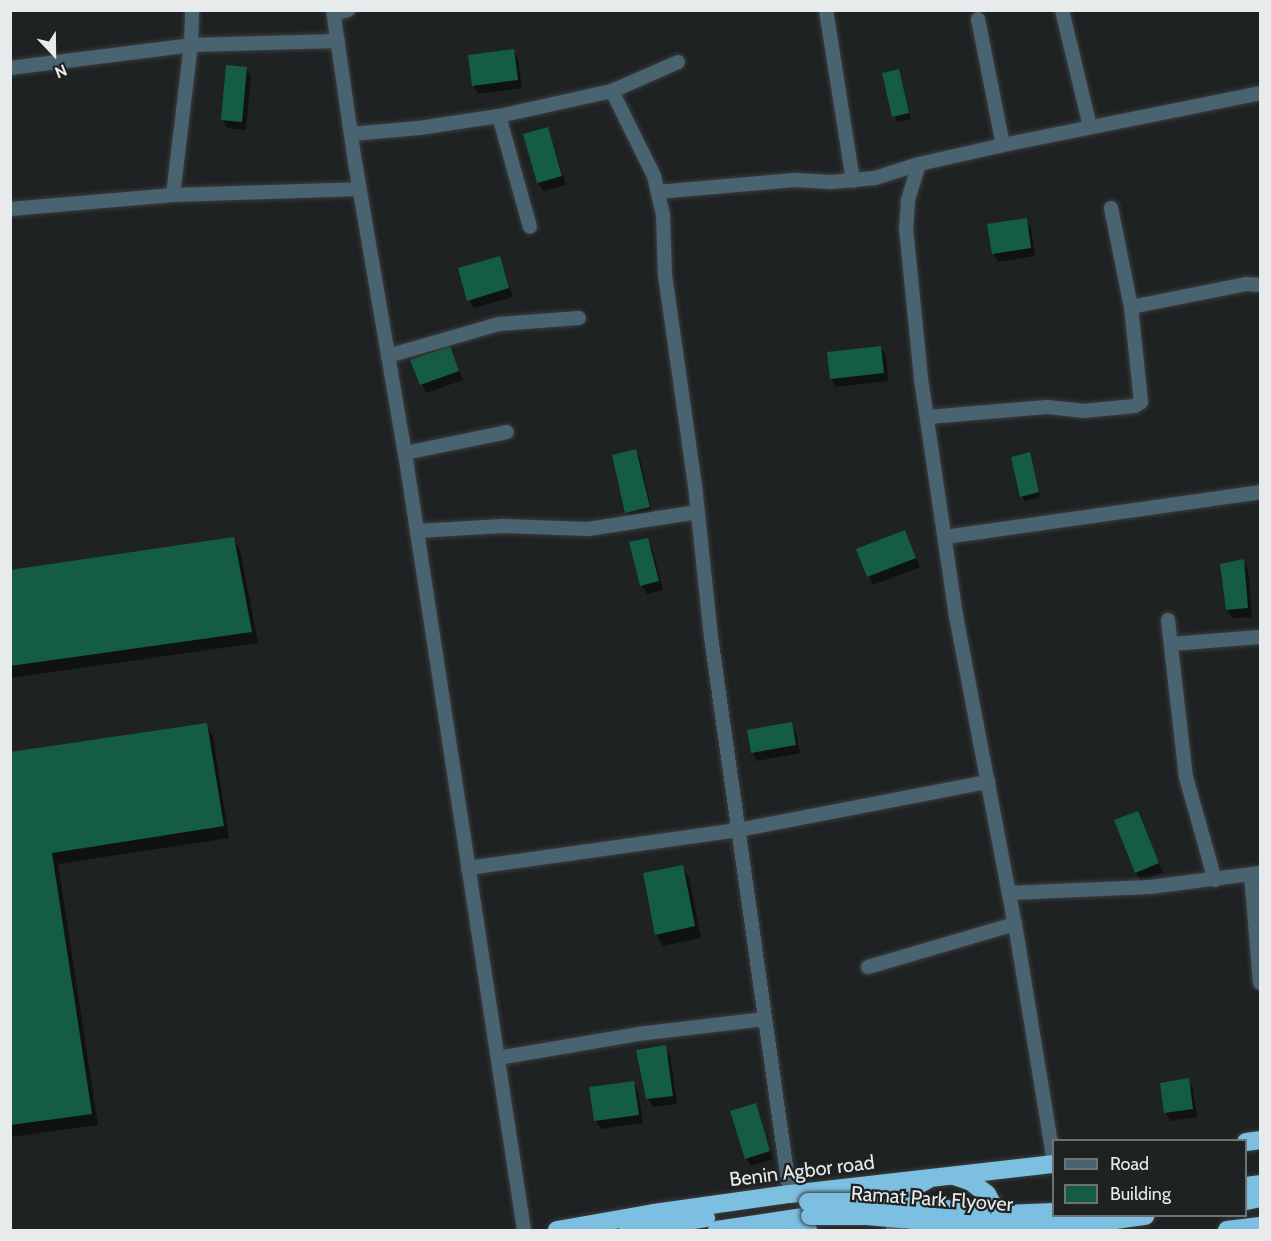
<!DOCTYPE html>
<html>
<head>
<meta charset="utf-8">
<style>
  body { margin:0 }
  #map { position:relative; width:1271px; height:1241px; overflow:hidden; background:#1f2222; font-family:Cabin,sans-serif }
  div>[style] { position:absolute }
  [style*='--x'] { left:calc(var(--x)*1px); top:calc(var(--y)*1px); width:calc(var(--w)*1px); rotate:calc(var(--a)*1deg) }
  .shadow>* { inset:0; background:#0007 }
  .building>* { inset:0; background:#145d44 }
  .roads { filter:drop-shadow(0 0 2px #3b3e3e) drop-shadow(0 0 2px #3b3e3e) }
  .minor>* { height:14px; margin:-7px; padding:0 7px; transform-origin:7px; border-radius:7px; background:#4a6370 }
  .highway>* { height:18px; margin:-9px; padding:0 9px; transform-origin:9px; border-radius:9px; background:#7dbfe0 }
  .bridges { filter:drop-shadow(0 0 2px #3b3e3e) drop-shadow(0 0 2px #3b3e3e) }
  .highway-bridge>* { height:18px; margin:-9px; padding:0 9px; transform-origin:9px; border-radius:9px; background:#7dbfe0 }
  span { translate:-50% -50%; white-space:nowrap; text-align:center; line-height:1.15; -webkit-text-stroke:4.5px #1f2222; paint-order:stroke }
  .street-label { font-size:20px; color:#e8ebeb }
  .frame { position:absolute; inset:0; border:12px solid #e8ebeb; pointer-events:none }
  .legend { position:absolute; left:1052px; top:1139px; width:195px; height:78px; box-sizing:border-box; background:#1f2222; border:2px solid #6f7272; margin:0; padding:8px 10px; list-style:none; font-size:18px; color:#e8ebeb }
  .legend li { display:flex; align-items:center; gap:12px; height:30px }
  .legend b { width:30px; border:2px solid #6f7272 }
  .north { position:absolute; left:24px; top:24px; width:60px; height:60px; -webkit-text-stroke:4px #1f2222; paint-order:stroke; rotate:158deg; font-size:16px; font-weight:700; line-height:24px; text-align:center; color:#e8ebeb }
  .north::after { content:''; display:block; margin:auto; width:21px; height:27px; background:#e8ebeb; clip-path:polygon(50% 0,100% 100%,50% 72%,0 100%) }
</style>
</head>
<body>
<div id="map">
  <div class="shadow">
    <div style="clip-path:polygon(513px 51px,518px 59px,522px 88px,478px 94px,473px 85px)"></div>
    <div style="clip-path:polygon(246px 69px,251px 77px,246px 130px,227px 128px,222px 119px)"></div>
    <div style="clip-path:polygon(898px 71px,911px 119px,897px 122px,884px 74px)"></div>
    <div style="clip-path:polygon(548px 129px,566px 185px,543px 191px,538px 183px,525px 135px)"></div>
    <div style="clip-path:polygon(1026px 220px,1031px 228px,1035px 256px,998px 262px,993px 253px)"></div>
    <div style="clip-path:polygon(499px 257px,513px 297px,474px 308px,469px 300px)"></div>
    <div style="clip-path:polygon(449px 348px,463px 380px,426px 393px,412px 361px)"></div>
    <div style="clip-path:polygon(881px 348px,886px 356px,888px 381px,836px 387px,831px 378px)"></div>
    <div style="clip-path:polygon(636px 451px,640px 459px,653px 516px,631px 521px,626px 512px)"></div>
    <div style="clip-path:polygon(1029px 454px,1041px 497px,1025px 501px,1022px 496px)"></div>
    <div style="clip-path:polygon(905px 531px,920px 567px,873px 585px,858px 550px)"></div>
    <div style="clip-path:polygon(233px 539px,240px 550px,258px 643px,10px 678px,10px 571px)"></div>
    <div style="clip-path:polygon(647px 539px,652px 548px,663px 590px,647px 594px,642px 586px,631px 543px)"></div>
    <div style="clip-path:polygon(1243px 561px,1248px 569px,1252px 617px,1232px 618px,1227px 609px)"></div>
    <div style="clip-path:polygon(791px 724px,796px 732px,800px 753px,757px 761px,752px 752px)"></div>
    <div style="clip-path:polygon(206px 725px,213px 736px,229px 838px,58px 864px,98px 1125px,10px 1137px,10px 753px)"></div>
    <div style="clip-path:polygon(1137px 813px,1163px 872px,1141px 881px,1136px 872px)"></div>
    <div style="clip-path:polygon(682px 867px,689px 878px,701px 938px,663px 946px,656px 934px)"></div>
    <div style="clip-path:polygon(665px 1047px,670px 1056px,677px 1104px,653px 1107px,648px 1099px)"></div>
    <div style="clip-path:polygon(1188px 1080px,1193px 1089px,1197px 1117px,1170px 1121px,1165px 1112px)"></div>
    <div style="clip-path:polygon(633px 1082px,638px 1091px,643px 1123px,601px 1129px,596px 1121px,591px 1088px)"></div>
    <div style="clip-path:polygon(755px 1105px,773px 1159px,751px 1166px,746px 1158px)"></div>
  </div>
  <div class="building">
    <div style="clip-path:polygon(514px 49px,518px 80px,472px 86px,468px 55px)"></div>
    <div style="clip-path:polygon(226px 65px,247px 67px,242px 122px,221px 120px)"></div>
    <div style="clip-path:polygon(899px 69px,909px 113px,892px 117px,882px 73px)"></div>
    <div style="clip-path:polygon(548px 127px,562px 176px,537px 183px,523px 134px)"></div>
    <div style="clip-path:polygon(1027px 218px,1031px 248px,992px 254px,987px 224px)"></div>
    <div style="clip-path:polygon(500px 256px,509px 288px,467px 301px,458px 268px)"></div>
    <div style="clip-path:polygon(450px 346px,459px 371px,420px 385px,410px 360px)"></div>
    <div style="clip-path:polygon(881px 346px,884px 373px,830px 379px,827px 352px)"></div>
    <div style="clip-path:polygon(636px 449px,650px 507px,625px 513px,612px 455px)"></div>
    <div style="clip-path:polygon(1030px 452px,1039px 492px,1020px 497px,1011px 457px)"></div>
    <div style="clip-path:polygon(905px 530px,916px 558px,867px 577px,856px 549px)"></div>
    <div style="clip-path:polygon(234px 537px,252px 632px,10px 666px,10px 570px)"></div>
    <div style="clip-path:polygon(648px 538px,659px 581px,640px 586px,629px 542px)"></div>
    <div style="clip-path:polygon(1244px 559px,1248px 608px,1226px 610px,1220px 564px)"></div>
    <div style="clip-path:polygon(792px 722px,796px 745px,751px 753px,747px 730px)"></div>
    <div style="clip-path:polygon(207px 723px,224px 826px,52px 853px,92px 1114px,10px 1125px,10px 752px)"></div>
    <div style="clip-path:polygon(1138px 811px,1159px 863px,1135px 873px,1114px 820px)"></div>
    <div style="clip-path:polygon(683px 865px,695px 926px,655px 935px,643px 873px)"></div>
    <div style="clip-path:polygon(666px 1045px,673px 1096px,646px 1099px,636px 1050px)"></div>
    <div style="clip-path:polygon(1189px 1078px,1193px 1109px,1164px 1113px,1160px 1083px)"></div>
    <div style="clip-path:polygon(634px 1081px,639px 1115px,594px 1121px,589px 1087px)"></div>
    <div style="clip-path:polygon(756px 1103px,770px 1151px,745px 1159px,730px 1111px)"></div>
  </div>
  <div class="roads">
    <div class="minor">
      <div style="--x:333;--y:10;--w:154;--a:81.8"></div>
      <div style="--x:355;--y:162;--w:295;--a:80.3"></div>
      <div style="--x:405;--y:453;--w:786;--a:81.29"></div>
      <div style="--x:826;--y:10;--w:173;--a:81"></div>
      <div style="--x:1062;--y:10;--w:120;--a:76.5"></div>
      <div style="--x:334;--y:14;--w:15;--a:-16"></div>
      <div style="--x:978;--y:19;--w:128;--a:78.8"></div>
      <div style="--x:10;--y:68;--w:182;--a:-7.2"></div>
      <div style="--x:191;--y:45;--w:147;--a:-1.6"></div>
      <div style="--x:612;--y:91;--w:95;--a:63.7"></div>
      <div style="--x:654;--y:176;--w:40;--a:77"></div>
      <div style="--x:663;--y:215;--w:60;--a:88.1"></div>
      <div style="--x:665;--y:275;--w:212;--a:81.9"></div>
      <div style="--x:695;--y:485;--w:153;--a:84"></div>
      <div style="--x:711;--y:637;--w:563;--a:81.93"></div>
      <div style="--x:499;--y:116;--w:115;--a:74.4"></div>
      <div style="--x:351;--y:134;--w:68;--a:-5"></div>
      <div style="--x:419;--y:128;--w:81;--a:-8.5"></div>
      <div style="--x:499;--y:116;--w:116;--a:-12.5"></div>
      <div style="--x:612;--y:91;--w:72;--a:-23.7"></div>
      <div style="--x:919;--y:164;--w:39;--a:107"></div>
      <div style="--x:908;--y:201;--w:27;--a:94"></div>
      <div style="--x:906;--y:228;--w:152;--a:84.3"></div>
      <div style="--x:921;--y:379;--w:240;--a:81.6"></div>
      <div style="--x:956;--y:616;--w:314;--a:79.2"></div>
      <div style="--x:1015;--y:924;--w:241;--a:80.7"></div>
      <div style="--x:658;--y:192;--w:137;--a:-5"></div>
      <div style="--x:794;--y:180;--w:37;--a:3"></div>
      <div style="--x:831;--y:182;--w:44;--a:-5.2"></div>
      <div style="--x:875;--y:178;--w:46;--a:-17.7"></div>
      <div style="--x:919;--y:164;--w:86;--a:-12.7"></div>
      <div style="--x:1003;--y:145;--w:262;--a:-11.4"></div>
      <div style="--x:173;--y:195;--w:151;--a:-83.2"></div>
      <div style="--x:191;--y:45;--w:35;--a:-88"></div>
      <div style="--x:10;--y:209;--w:164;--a:-4.9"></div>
      <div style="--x:173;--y:195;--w:187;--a:-1.8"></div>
      <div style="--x:1131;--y:307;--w:117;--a:-11.3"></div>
      <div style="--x:1246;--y:284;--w:14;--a:4"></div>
      <div style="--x:388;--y:356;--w:116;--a:-16.1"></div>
      <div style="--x:499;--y:324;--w:80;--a:-4.3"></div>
      <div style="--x:928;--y:417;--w:119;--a:-4.8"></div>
      <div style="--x:1047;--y:407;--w:36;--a:6"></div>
      <div style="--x:1083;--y:411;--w:52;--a:-5.5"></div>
      <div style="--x:1135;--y:406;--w:7;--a:-34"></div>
      <div style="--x:1141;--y:402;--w:96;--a:-96"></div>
      <div style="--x:1131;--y:307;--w:101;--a:-101.4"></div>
      <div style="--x:405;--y:453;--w:104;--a:-11.6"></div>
      <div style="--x:417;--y:531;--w:86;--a:-3.3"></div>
      <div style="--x:503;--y:526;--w:85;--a:2"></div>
      <div style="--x:588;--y:529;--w:111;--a:-8.8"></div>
      <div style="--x:945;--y:537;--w:318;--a:-8.1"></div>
      <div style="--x:1168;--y:620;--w:158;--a:83.5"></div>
      <div style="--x:1186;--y:777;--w:107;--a:74.3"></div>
      <div style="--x:1171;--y:644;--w:89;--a:-4.5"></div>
      <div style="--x:468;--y:868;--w:273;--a:-8"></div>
      <div style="--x:738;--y:830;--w:255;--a:-10.9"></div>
      <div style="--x:1251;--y:874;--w:109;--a:85.3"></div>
      <div style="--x:1009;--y:893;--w:141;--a:-2.4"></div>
      <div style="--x:1150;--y:887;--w:111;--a:-7.3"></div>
      <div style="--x:868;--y:967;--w:153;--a:-16.3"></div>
      <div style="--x:498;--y:1058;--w:142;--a:-9.7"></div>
      <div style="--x:638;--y:1034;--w:128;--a:-6.7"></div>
    </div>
    <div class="highway">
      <div style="--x:1246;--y:1142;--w:14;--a:-8"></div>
      <div style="--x:954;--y:1176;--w:18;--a:19"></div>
      <div style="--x:971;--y:1182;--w:20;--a:37"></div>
      <div style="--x:987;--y:1194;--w:19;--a:62"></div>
      <div style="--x:996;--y:1211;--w:17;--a:80"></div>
      <div style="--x:1246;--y:1186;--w:14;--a:-8"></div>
      <div style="--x:1246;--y:1201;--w:14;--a:-12"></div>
      <div style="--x:557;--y:1230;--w:98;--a:-9.9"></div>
      <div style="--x:654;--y:1213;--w:137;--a:-8"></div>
      <div style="--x:790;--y:1194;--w:266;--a:-6.5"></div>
      <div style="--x:628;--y:1230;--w:79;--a:-8.7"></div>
      <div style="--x:717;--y:1230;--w:94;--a:-8.6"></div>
      <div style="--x:794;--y:1230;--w:14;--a:0"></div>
      <div style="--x:895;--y:1230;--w:28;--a:-77"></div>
      <div style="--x:901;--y:1203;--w:21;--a:-51"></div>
      <div style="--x:914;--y:1187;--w:15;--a:-28"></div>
      <div style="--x:1227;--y:1230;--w:33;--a:-7"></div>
    </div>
  </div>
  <div class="bridges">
    <div class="highway-bridge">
      <div style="--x:808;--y:1202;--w:57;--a:0"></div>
      <div style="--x:865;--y:1202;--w:142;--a:4.9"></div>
      <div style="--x:1006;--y:1214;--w:48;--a:-2.4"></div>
      <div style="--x:810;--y:1216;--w:56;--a:0"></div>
      <div style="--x:866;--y:1216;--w:143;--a:4.8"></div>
      <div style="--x:1008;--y:1228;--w:72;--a:-2.4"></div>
      <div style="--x:1080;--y:1225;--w:66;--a:-7.9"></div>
    </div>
  </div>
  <div class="street-label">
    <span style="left:802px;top:1171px;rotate:-7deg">Benin Agbor road</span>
    <span style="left:932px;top:1199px;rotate:4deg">Ramat Park Flyover</span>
  </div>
  <div class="frame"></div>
  <ul class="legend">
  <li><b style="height:8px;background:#4a6370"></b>Road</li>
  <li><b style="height:16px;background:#145d44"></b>Building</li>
  </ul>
  <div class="north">N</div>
</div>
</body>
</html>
